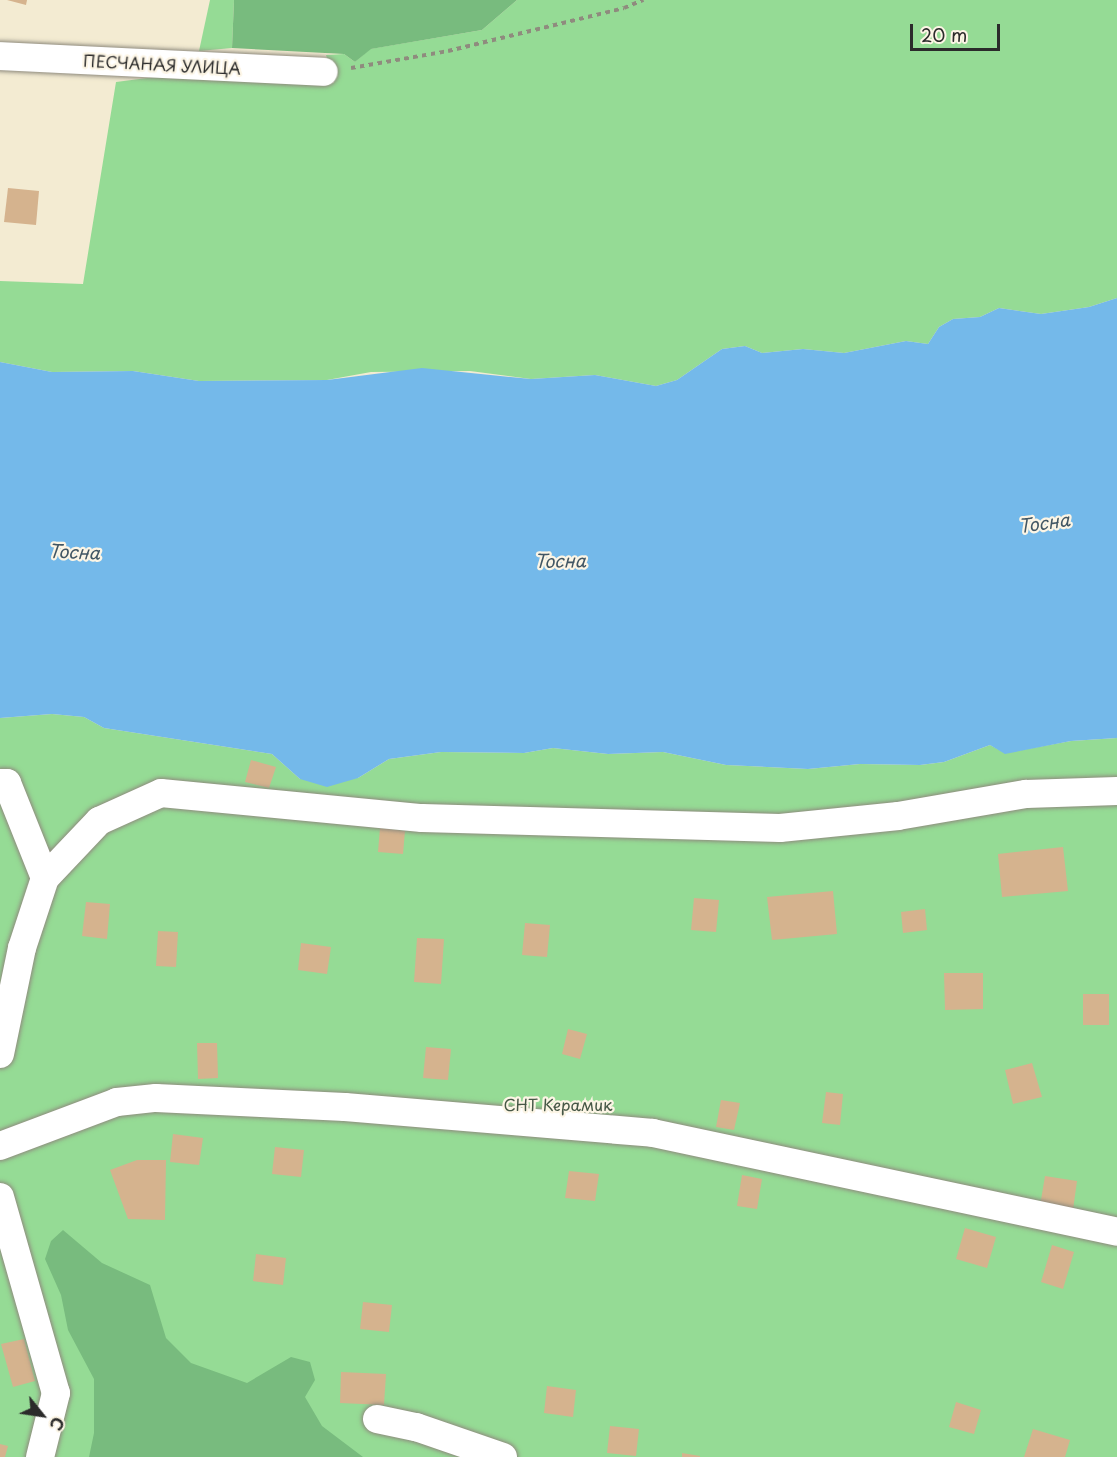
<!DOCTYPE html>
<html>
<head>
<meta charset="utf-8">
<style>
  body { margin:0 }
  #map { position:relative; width:1117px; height:1457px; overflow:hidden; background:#f3ebd2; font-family:"Playpen Sans",sans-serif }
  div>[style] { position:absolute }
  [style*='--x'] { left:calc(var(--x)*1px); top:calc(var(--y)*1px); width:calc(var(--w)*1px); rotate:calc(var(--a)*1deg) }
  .green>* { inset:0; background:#95db95 }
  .forest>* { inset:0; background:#78bb7e }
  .water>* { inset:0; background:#74b9ea }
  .building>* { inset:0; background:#d5b38e }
  .path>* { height:4px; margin-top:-2px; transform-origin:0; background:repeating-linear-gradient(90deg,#8f8b7e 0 4.5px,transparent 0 9px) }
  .roads { filter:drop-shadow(0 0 2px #8f8b7e) drop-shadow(0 0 2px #8f8b7e) }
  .minor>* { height:28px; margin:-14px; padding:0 14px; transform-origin:14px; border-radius:14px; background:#fff }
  span { translate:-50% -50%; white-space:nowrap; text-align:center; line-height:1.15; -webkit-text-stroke:4.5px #fcf5e5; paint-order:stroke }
  .street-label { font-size:16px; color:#2b2b2b }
  .park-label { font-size:16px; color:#465746 }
  .water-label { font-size:18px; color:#415664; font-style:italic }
  .north { position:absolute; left:12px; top:1385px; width:60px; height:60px; -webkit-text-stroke:4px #fcf5e5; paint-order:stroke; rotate:120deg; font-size:16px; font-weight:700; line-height:24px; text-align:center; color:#2b2b2b }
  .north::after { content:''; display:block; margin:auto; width:21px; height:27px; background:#2b2b2b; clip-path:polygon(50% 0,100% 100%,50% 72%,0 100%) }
  .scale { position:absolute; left:910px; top:24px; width:90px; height:27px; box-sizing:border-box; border:3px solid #2b2b2b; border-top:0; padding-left:8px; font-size:18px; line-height:21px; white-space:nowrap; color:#2b2b2b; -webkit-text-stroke:4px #fcf5e5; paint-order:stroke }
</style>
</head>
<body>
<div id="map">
  <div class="green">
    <div style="clip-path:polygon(210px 0,234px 0,232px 48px,199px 51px)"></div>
    <div style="clip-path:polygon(517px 0,1117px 0,1117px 298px,1089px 307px,1041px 314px,999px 308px,980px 317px,953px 319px,939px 327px,928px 344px,906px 341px,844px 353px,803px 349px,762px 353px,745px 346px,722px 349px,677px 380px,656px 386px,595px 375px,531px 379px,470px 371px,371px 372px,327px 380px,199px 381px,133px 371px,52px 372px,0 362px,0 281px,83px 284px,116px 82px,194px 72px,334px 83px,326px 55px,344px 54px,355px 62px,370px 49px,482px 30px)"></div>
    <div style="clip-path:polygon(52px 714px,84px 717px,104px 728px,272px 754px,300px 779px,358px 778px,389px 759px,441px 752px,524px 753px,553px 748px,608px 754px,663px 752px,726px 765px,808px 769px,860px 764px,920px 765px,944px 762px,990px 745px,1005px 753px,1071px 741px,1117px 738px,1117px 1457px,0 1457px,0 718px)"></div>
  </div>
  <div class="forest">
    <div style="clip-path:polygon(234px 0,517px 0,482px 30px,371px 49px,355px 62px,344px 54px,232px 48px)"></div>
    <div style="clip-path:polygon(63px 1230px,102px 1263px,150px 1285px,166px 1338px,191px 1363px,247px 1383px,291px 1357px,310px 1362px,315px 1380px,305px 1397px,322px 1426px,363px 1457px,89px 1457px,94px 1433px,94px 1379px,68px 1330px,61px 1295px,45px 1259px,51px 1241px)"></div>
  </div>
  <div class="water">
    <div style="clip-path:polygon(1117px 298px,1117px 738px,1071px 741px,1005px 754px,990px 745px,944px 762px,920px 765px,860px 764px,808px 769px,726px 765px,663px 752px,608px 754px,553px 748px,524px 753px,441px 752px,389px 759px,358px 778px,327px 787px,300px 779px,272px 754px,104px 728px,84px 717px,52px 714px,0 718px,0 362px,52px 372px,133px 371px,199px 381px,327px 380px,422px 368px,531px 379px,595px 375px,656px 386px,677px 380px,722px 349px,745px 346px,762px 353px,803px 349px,844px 353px,906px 341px,928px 344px,939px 327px,953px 319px,980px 317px,999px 308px,1041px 314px,1089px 307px)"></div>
  </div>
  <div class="building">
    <div style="clip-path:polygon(7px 0,27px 0,26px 5px)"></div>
    <div style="clip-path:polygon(8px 188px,39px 191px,36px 225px,4px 222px)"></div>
    <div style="clip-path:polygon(251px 760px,276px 767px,269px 788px,245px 782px)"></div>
    <div style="clip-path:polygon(380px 828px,405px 831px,403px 854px,378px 852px)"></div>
    <div style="clip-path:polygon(1063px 847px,1068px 891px,1002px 897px,998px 854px)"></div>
    <div style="clip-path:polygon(833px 891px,837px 934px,772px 940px,767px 897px)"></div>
    <div style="clip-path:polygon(694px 898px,719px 900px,716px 932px,691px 930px)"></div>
    <div style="clip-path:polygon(86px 902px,110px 904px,107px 939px,82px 936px)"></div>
    <div style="clip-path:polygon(925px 909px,927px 930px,903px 933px,901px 912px)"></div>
    <div style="clip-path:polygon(525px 923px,550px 925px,547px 957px,522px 955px)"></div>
    <div style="clip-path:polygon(158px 931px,178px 932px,176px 967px,156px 966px)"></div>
    <div style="clip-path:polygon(417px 938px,444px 939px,441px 984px,414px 982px)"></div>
    <div style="clip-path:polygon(301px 943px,331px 947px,327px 974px,298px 970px)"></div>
    <div style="clip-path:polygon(944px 973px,983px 973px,983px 1009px,945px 1010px)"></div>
    <div style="clip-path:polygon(1083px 994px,1109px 994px,1109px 1025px,1083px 1025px)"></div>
    <div style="clip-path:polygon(568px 1029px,587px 1034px,580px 1059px,562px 1054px)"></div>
    <div style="clip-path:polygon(197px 1043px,217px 1043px,218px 1078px,198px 1079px)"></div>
    <div style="clip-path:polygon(426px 1047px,451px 1049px,448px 1080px,423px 1078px)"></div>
    <div style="clip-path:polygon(1032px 1063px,1042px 1097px,1013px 1104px,1005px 1070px)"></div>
    <div style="clip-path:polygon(826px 1092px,843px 1094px,840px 1125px,822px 1123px)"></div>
    <div style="clip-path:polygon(721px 1100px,740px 1103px,734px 1130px,716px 1127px)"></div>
    <div style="clip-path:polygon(173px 1134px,203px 1138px,199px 1165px,170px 1162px)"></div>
    <div style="clip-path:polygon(275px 1147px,304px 1150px,301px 1177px,272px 1174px)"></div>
    <div style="clip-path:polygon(137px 1160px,166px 1160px,165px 1220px,128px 1219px,110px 1170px)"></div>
    <div style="clip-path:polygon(569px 1171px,599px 1174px,595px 1201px,565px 1198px)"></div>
    <div style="clip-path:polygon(742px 1175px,762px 1179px,757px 1209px,737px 1206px)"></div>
    <div style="clip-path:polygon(1045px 1176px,1077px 1181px,1072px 1217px,1039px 1212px)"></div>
    <div style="clip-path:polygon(965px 1228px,996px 1237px,987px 1268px,956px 1259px)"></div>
    <div style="clip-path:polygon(1052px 1245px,1074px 1252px,1063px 1289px,1041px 1282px)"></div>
    <div style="clip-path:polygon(256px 1254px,286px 1258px,283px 1285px,253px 1281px)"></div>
    <div style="clip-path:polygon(363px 1302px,392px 1305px,389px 1332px,360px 1329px)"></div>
    <div style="clip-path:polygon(24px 1339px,35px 1381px,13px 1387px,1px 1344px)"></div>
    <div style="clip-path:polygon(341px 1372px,386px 1374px,384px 1405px,340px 1403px)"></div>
    <div style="clip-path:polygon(547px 1386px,576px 1390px,573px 1417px,544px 1413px)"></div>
    <div style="clip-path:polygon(956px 1402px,981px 1410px,974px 1434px,949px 1427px)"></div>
    <div style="clip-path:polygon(610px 1426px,639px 1429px,636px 1456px,607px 1453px)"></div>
    <div style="clip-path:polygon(1033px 1429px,1070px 1440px,1065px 1457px,1024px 1457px)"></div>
    <div style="clip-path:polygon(0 1444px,8px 1446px,5px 1457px,0 1457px)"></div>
    <div style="clip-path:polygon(682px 1453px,700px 1456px,700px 1457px,682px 1457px)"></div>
  </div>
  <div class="path">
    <div style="--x:351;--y:68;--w:98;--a:-9.9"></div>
    <div style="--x:448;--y:51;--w:181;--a:-13.7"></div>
    <div style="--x:624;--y:8;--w:21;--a:-23"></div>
  </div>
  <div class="roads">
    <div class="minor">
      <div style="--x:0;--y:56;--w:324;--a:2.8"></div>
      <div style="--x:0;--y:783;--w:7;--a:0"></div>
      <div style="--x:7;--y:783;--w:102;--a:68.2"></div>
      <div style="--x:0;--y:1054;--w:108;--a:-78.3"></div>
      <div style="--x:22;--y:948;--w:74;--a:-71.8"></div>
      <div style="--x:45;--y:878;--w:79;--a:-46.5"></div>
      <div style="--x:99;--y:821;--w:68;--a:-24.3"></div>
      <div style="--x:161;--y:793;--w:262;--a:5.5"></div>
      <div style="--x:422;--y:818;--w:358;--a:1.6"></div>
      <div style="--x:780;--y:828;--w:119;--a:-5.8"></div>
      <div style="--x:898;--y:816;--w:130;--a:-9.8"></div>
      <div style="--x:1026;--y:794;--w:91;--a:-1.9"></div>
      <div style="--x:0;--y:1146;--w:125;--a:-20.6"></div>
      <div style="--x:117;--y:1102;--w:39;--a:-6"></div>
      <div style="--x:156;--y:1098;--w:189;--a:2.7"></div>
      <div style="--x:345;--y:1107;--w:309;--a:4.8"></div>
      <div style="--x:653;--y:1133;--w:474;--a:12"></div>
      <div style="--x:0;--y:1197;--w:204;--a:74.1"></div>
      <div style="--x:56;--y:1393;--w:66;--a:104"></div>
      <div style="--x:377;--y:1419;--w:40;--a:12"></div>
      <div style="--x:416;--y:1427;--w:92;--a:19"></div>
    </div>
  </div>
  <div class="street-label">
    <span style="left:162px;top:64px;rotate:3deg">ПЕСЧАНАЯ УЛИЦА</span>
  </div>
  <div class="park-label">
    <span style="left:558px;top:1104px">СНТ Керамик</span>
  </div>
  <div class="water-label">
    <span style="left:1044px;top:523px;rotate:-8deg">Тосна</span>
    <span style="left:74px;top:552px;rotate:2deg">Тосна</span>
    <span style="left:560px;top:561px;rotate:-1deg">Тосна</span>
  </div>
  <div class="north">С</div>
  <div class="scale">20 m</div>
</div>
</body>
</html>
